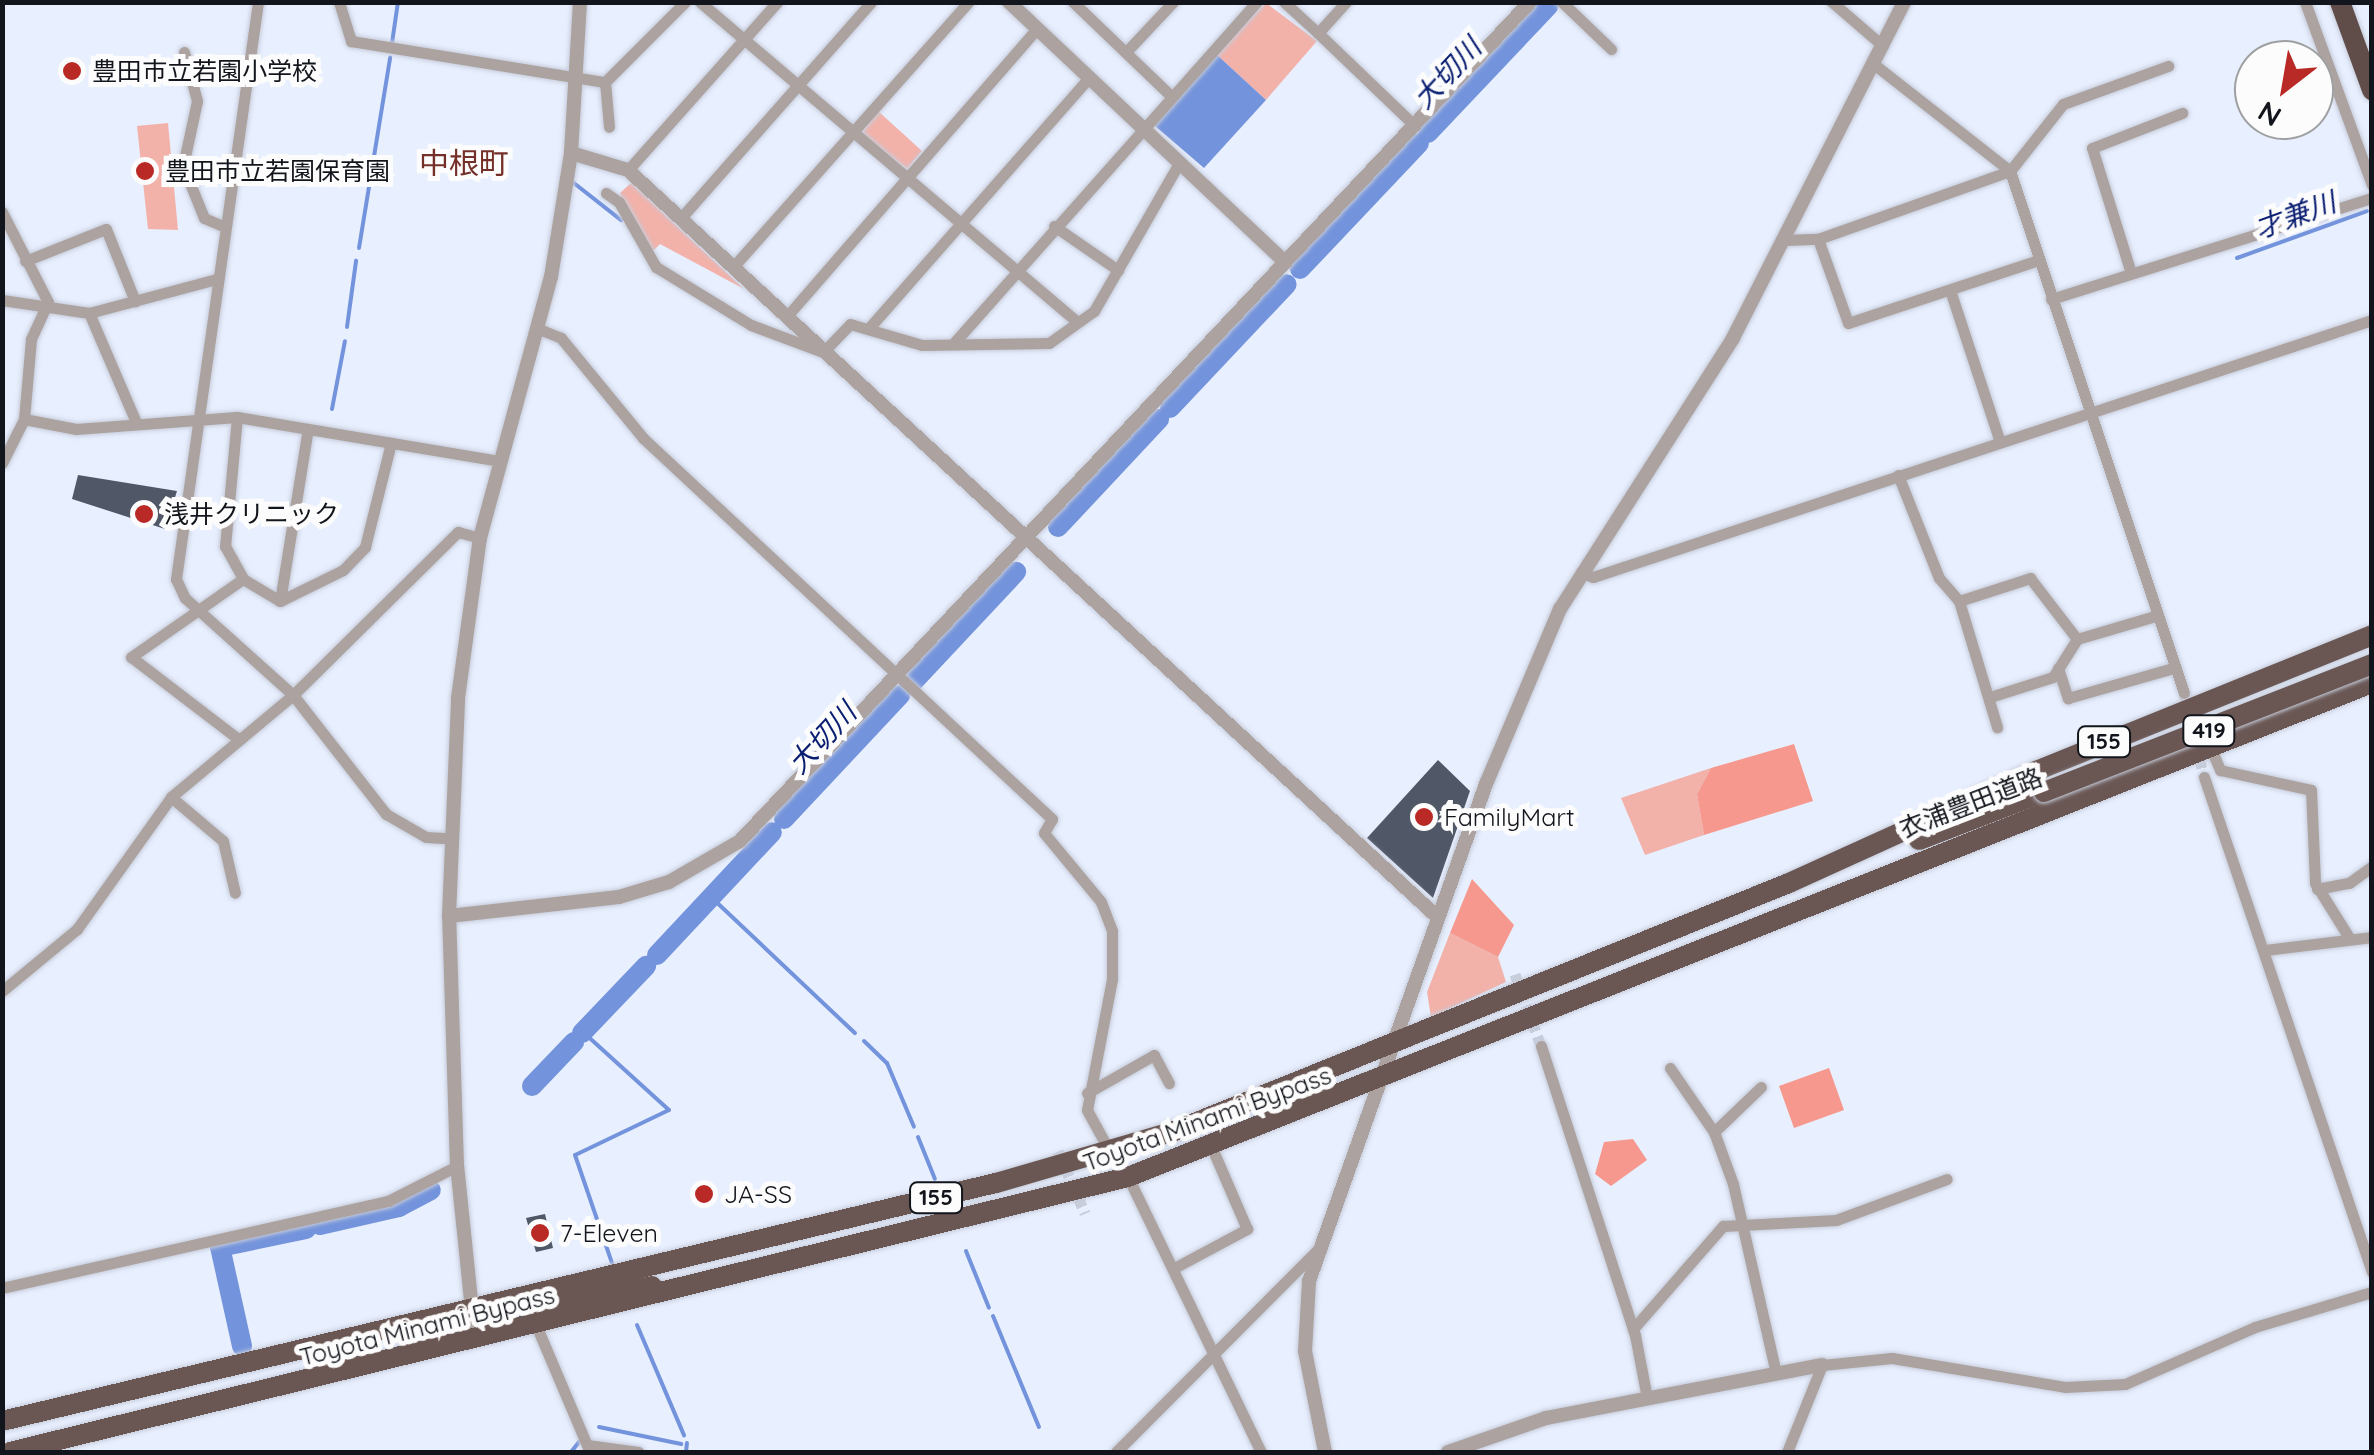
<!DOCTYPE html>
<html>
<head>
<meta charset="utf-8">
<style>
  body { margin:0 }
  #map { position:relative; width:2374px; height:1455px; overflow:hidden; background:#e8effe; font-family:Quicksand,"Noto Sans JP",sans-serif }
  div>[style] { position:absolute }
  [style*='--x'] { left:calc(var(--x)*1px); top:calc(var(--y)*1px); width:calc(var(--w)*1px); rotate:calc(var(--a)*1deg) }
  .green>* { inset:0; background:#f2b2aa }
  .forest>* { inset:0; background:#f6988d }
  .water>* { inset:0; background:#7393dc }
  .stream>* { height:4px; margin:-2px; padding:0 2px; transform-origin:2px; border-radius:2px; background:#7393dc }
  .river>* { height:20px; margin:-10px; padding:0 10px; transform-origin:10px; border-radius:10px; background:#7393dc }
  .building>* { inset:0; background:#505868 }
  .minor-tunnel>* { height:11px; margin-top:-5.5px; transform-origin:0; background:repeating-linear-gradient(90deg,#c8cedc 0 11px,transparent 0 16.5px) }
  .roads { filter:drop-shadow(0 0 2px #c6ccda) drop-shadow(0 0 2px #c6ccda) }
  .minor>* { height:11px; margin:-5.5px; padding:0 5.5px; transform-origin:5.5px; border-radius:5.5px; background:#aca2a0 }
  .tertiary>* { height:14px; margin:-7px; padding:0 7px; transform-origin:7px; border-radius:7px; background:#aca2a0 }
  .trunk>* { height:20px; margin:-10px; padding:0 10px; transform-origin:10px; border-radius:10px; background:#6a5754 }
  .motorway>* { height:20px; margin:-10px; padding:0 10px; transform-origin:10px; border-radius:10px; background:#604c49 }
  .bridges { filter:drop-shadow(0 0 2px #c6ccda) drop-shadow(0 0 2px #c6ccda) }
  .trunk-bridge>* { height:20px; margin:-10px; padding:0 10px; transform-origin:10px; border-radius:10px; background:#6a5754 }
  .dots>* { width:28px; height:28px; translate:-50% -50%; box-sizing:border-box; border:5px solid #fcfcfc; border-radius:50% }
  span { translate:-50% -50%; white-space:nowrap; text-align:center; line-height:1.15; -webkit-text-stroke:10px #fcfcfc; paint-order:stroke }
  .shield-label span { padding:2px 8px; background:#fcfcfc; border:2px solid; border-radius:8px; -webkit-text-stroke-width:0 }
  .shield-label { font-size:22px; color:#12151b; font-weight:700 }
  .poi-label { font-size:25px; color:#12151b }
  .left { translate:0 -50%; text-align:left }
  .street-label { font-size:25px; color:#12151b }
  .water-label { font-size:28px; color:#091d71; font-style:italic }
  .quarter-label { font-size:30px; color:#752f29 }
  .frame { position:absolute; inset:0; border:5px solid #12151b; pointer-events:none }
  .north { position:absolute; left:2234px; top:40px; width:100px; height:100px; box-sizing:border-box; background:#fcfcfc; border:2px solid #9ea0a2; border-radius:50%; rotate:211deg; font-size:28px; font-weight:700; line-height:40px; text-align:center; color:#12151b }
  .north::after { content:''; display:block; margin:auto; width:35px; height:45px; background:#b92a27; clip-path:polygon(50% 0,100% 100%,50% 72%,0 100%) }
</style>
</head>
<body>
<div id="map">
  <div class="green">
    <div style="clip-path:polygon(1266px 3px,1317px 41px,1266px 100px,1216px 54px)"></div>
    <div style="clip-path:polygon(878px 111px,922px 151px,907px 169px,862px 133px)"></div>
    <div style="clip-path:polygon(168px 123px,178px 230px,148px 229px,137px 126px)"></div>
    <div style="clip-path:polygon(631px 183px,744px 289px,660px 244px,648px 256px,620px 193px)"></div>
    <div style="clip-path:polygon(1711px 768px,1697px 794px,1704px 835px,1645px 855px,1621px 798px)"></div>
    <div style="clip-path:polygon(1450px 933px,1498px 957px,1506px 982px,1431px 1017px,1427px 992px)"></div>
  </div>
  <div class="forest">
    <div style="clip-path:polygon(1794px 744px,1813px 801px,1704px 835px,1697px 794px,1711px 768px)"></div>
    <div style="clip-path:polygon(1472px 879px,1514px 925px,1498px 957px,1450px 933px)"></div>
    <div style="clip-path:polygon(1829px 1068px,1844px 1110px,1794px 1128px,1779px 1086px)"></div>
    <div style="clip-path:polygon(1633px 1139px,1647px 1160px,1611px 1186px,1595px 1174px,1604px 1142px)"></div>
  </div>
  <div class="water">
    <div style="clip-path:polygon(1216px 54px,1266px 100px,1204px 168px,1155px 126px,1156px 116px)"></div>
  </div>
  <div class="stream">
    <div style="--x:392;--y:43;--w:41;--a:-81.7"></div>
    <div style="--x:570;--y:180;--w:65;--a:38.1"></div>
    <div style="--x:359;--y:248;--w:193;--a:-80.7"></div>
    <div style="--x:2237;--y:258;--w:138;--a:-19.9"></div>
    <div style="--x:347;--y:327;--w:67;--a:-82.2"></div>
    <div style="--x:332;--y:409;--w:69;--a:-79.2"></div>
    <div style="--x:711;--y:897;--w:198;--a:43.4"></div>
    <div style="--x:583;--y:1032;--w:116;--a:42.2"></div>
    <div style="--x:669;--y:1110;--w:104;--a:154.4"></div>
    <div style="--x:575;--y:1155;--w:114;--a:71.1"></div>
    <div style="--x:864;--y:1041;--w:32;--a:44"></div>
    <div style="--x:887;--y:1063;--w:69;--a:67.1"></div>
    <div style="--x:918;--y:1137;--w:45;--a:68"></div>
    <div style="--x:966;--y:1251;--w:61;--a:68"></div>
    <div style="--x:993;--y:1316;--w:120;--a:67.5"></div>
    <div style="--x:637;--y:1325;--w:120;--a:66.9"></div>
    <div style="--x:599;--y:1427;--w:84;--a:11.7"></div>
    <div style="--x:571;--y:1452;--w:14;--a:-51"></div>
    <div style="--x:686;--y:1452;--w:9;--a:-84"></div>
  </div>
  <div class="river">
    <div style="--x:1428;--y:133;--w:175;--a:-46.6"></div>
    <div style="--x:1300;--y:269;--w:173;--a:-46.6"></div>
    <div style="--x:1170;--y:408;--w:170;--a:-46.7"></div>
    <div style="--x:1058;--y:527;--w:148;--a:-46.9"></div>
    <div style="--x:913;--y:682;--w:151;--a:-46.9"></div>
    <div style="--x:784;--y:819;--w:170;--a:-46.9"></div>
    <div style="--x:657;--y:955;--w:168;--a:-46.9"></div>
    <div style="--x:582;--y:1033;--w:93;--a:-46.3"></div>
    <div style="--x:532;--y:1086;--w:61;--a:-46.3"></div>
    <div style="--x:320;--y:1225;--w:81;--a:-12.8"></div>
    <div style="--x:399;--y:1207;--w:36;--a:-28"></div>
    <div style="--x:242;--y:1346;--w:101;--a:-102.5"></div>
    <div style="--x:220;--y:1247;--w:88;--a:-11.8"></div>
  </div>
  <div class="building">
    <div style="clip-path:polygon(78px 475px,177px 491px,165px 529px,72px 499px)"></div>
    <div style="clip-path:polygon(1438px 760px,1470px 791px,1433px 898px,1367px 838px)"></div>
    <div style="clip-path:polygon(545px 1214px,553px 1248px,536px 1252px,526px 1218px)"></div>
  </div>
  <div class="minor-tunnel">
    <div style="--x:2184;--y:693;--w:86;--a:76.6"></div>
    <div style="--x:1515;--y:974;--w:77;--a:70.1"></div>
    <div style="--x:1058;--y:1151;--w:68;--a:66.5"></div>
  </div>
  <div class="roads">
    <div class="minor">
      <div style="--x:258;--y:2;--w:583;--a:98.09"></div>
      <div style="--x:176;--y:579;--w:21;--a:65"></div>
      <div style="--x:185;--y:598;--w:145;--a:41.9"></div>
      <div style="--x:293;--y:695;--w:151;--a:52"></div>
      <div style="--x:386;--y:814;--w:46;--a:29.9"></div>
      <div style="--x:426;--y:837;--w:22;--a:3"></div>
      <div style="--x:339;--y:2;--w:41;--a:72.9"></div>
      <div style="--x:351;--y:41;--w:257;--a:9.2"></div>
      <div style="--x:605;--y:82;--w:113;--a:-45"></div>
      <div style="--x:700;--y:2;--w:494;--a:40.3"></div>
      <div style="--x:1073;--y:2;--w:134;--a:43.8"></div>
      <div style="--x:1284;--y:2;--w:46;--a:42.4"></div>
      <div style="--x:1318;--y:33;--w:42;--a:-47.9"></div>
      <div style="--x:1562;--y:2;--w:68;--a:43.8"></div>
      <div style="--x:1832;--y:2;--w:67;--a:40.8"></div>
      <div style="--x:2305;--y:2;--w:195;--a:69.9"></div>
      <div style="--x:1318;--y:33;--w:133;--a:43.8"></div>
      <div style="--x:184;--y:52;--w:51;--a:75.1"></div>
      <div style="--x:197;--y:101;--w:66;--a:102.2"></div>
      <div style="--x:183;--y:166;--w:56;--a:68"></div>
      <div style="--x:204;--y:218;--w:23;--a:23"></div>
      <div style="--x:1126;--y:52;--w:69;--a:-46.8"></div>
      <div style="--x:1875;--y:65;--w:172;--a:38.1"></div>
      <div style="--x:2010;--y:171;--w:550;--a:71.57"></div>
      <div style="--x:605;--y:82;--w:45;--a:84.9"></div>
      <div style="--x:628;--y:170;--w:225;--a:-48.4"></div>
      <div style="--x:606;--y:193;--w:16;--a:35"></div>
      <div style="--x:619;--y:202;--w:75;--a:60.4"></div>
      <div style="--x:656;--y:267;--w:111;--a:31.4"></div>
      <div style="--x:751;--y:325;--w:82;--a:20.6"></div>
      <div style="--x:2;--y:212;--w:101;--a:62.9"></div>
      <div style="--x:680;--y:219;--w:289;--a:-48.6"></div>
      <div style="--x:1054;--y:226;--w:78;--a:34.5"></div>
      <div style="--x:1818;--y:239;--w:89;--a:70.3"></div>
      <div style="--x:1848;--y:323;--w:200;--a:-18.3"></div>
      <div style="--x:1785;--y:240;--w:33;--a:-2"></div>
      <div style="--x:1818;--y:239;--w:204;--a:-19.5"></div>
      <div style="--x:2010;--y:171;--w:85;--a:-51.7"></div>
      <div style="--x:2063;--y:104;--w:112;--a:-19.9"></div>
      <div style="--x:25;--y:261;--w:87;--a:-21.6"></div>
      <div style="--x:106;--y:229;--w:78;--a:68.1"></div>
      <div style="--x:733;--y:267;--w:354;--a:-48.4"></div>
      <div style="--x:2131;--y:273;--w:131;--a:-107.3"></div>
      <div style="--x:2092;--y:148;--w:97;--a:-21.3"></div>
      <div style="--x:1950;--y:290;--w:157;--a:71.8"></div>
      <div style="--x:2051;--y:299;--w:337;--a:-17.5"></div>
      <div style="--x:2;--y:300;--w:88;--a:8.5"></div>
      <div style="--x:89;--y:313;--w:132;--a:-14.9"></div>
      <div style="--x:48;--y:302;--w:41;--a:114.7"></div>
      <div style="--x:31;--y:339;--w:80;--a:95"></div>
      <div style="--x:24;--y:419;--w:53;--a:10.9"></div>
      <div style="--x:76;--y:429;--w:161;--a:-4.3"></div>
      <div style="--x:237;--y:417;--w:267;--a:9.5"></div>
      <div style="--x:89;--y:313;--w:119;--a:66.7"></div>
      <div style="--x:788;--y:315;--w:379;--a:-49"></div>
      <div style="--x:869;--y:328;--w:333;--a:-48.7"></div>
      <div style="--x:539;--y:329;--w:24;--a:22"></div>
      <div style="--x:561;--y:338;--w:129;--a:50.6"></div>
      <div style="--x:643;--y:438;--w:559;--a:42.97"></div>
      <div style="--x:1052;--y:819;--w:16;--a:120"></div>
      <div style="--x:1044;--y:833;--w:89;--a:50.4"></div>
      <div style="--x:1101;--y:902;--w:31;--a:69"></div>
      <div style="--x:1112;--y:931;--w:48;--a:90"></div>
      <div style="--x:1112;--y:979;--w:133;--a:100.8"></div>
      <div style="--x:1087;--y:1110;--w:48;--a:61.3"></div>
      <div style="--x:953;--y:344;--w:458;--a:-48.4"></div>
      <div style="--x:827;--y:348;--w:33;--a:-46"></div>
      <div style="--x:850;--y:324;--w:75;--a:16.3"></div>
      <div style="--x:922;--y:345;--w:127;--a:-0.9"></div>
      <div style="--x:1049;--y:343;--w:55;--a:-35.4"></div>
      <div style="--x:1094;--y:311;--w:171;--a:-60.1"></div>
      <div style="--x:237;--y:417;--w:130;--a:95.3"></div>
      <div style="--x:225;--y:546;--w:38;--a:61"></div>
      <div style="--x:243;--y:579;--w:43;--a:30.7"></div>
      <div style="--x:280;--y:601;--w:70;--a:-26.2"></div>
      <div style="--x:343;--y:570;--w:32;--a:-46"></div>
      <div style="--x:365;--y:547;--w:107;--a:-76"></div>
      <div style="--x:2;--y:463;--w:49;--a:-63.4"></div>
      <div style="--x:1898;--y:475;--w:111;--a:68.3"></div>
      <div style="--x:1939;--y:578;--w:30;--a:49"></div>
      <div style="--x:1959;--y:601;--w:132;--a:73.2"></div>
      <div style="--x:1581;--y:572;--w:13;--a:23"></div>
      <div style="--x:1593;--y:577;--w:820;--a:-18.26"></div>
      <div style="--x:280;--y:601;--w:174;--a:-80.8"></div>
      <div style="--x:1959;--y:601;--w:75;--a:-17.9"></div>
      <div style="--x:2030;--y:578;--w:77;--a:52.4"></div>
      <div style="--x:2058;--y:668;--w:32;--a:72"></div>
      <div style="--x:2068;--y:698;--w:109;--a:-15.9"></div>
      <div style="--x:1990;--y:697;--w:66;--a:-17.6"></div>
      <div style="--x:2053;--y:677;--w:45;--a:-57.7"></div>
      <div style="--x:2077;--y:639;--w:81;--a:-16.4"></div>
      <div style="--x:237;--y:738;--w:133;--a:-142.6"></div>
      <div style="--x:131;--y:657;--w:136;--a:-34.9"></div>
      <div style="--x:2212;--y:751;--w:21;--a:67"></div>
      <div style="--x:2220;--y:770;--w:93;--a:12.4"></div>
      <div style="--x:2311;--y:790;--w:93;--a:87.5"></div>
      <div style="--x:2315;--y:883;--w:66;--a:58"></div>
      <div style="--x:2204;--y:777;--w:523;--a:71.25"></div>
      <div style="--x:171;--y:797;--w:68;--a:40.2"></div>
      <div style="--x:223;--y:841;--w:53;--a:77"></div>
      <div style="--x:2317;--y:889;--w:33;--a:-11"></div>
      <div style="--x:2349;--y:883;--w:29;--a:-36"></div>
      <div style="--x:2265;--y:950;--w:108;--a:-6.9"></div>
      <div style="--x:2;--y:991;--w:97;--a:-39.6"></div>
      <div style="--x:77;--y:929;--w:162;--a:-54.5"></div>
      <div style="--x:171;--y:797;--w:159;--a:-39.9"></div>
      <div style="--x:293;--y:695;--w:232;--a:-44.7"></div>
      <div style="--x:458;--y:532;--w:23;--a:15"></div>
      <div style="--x:1541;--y:1046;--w:304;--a:72"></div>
      <div style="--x:1635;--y:1335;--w:64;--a:79.2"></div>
      <div style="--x:1670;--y:1068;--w:78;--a:55.5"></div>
      <div style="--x:1714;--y:1132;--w:55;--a:69.9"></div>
      <div style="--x:1733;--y:1184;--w:194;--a:77.2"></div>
      <div style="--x:1087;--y:1093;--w:77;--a:-29.6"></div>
      <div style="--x:1154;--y:1055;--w:32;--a:62"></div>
      <div style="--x:1714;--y:1132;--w:65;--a:-43.8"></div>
      <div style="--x:1128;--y:1177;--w:305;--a:64.2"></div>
      <div style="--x:1176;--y:1267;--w:81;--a:-28.2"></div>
      <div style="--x:1247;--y:1229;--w:88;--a:-113.4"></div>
      <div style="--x:2;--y:1288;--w:396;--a:-12.7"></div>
      <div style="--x:388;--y:1201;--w:77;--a:-26.9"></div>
      <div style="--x:536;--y:1325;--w:138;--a:67"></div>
      <div style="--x:1633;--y:1329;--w:137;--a:-48.9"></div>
      <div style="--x:1723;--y:1226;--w:113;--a:-3"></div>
      <div style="--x:1836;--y:1220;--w:118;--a:-20.3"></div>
      <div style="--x:587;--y:1445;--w:52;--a:7.7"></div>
      <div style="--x:1116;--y:1452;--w:286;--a:-45.1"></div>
      <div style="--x:1787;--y:1452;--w:94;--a:-68.1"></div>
      <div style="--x:1822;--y:1365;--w:70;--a:-5.7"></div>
      <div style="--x:1892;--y:1358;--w:175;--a:9.5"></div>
      <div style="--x:2065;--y:1387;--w:60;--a:-2.9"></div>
      <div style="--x:2125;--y:1384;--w:142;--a:-23.7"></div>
      <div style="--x:2255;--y:1327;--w:122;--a:-16.7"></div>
    </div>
    <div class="tertiary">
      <div style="--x:1009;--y:2;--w:379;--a:43.3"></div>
      <div style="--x:571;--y:153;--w:59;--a:16.6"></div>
      <div style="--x:628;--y:170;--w:1098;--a:42.71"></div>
      <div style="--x:449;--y:916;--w:171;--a:-6.4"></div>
      <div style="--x:619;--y:897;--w:52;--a:-16.7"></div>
      <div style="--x:669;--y:882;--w:82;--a:-30"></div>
      <div style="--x:740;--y:841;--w:1152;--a:-46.72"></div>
      <div style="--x:475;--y:1339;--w:174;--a:-95.9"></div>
      <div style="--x:457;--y:1166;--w:250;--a:-91.8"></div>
      <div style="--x:449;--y:916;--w:218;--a:-87.6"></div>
      <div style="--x:458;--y:698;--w:162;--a:-82.2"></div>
      <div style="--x:480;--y:538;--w:270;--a:-74.8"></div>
      <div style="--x:551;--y:277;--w:126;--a:-80.8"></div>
      <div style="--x:571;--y:153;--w:151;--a:-86.6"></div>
      <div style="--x:1325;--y:1452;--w:103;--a:-101.2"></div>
      <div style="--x:1305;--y:1351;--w:70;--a:-86.7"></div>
      <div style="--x:1309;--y:1281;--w:528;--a:-70.4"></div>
      <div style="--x:1486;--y:784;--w:190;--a:-67.1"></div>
      <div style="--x:1560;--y:609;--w:322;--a:-57.4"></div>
      <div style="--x:1733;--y:338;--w:377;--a:-63"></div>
      <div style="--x:1448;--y:1452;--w:104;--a:-19.1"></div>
      <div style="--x:1546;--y:1418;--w:281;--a:-10.9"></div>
    </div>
    <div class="trunk">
      <div style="--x:1919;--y:840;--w:134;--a:-21"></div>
      <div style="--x:538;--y:1308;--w:116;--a:-10.9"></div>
      <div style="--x:2;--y:1421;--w:1022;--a:-13.47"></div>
      <div style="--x:996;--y:1183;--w:183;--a:-16.2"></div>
      <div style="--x:1172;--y:1132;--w:665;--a:-21.98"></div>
      <div style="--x:1789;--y:883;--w:271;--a:-24.4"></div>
      <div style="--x:2036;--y:771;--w:362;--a:-22"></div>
      <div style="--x:10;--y:1452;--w:1151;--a:-13.82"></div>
      <div style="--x:1128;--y:1177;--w:1338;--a:-21.66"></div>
    </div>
    <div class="motorway">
      <div style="--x:2340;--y:2;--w:94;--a:70"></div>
    </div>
  </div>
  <div class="bridges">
    <div class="trunk-bridge">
      <div style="--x:2044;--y:792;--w:352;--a:-21.3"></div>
    </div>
  </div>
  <div class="dots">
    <div style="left:72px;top:71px;background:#b92a27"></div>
    <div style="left:145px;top:171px;background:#b92a27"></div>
    <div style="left:144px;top:514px;background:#b92a27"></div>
    <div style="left:1424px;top:817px;background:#b92a27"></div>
    <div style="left:704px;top:1194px;background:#b92a27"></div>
    <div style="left:540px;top:1233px;background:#b92a27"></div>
  </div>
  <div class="shield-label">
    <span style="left:2209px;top:731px">419</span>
    <span style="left:2104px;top:742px">155</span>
    <span style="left:936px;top:1198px">155</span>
  </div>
  <div class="poi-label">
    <span class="left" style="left:92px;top:71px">豊田市立若園小学校</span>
    <span class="left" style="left:165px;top:171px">豊田市立若園保育園</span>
    <span class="left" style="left:164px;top:514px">浅井クリニック</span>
    <span class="left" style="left:1444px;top:817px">FamilyMart</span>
    <span class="left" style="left:724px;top:1194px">JA-SS</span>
    <span class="left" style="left:560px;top:1233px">7-Eleven</span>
  </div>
  <div class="street-label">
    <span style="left:1971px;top:803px;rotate:-21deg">衣浦豊田道路</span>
    <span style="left:1207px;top:1119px;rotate:-20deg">Toyota Minami Bypass</span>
    <span style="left:427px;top:1326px;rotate:-14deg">Toyota Minami Bypass</span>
  </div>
  <div class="water-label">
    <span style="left:1447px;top:73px;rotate:-47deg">大切川</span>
    <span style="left:2295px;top:215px;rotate:-20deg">才兼川</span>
    <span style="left:822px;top:738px;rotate:-47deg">大切川</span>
  </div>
  <div class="quarter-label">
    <span style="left:464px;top:163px">中根町</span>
  </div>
  <div class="frame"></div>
  <div class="north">N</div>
</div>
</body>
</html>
